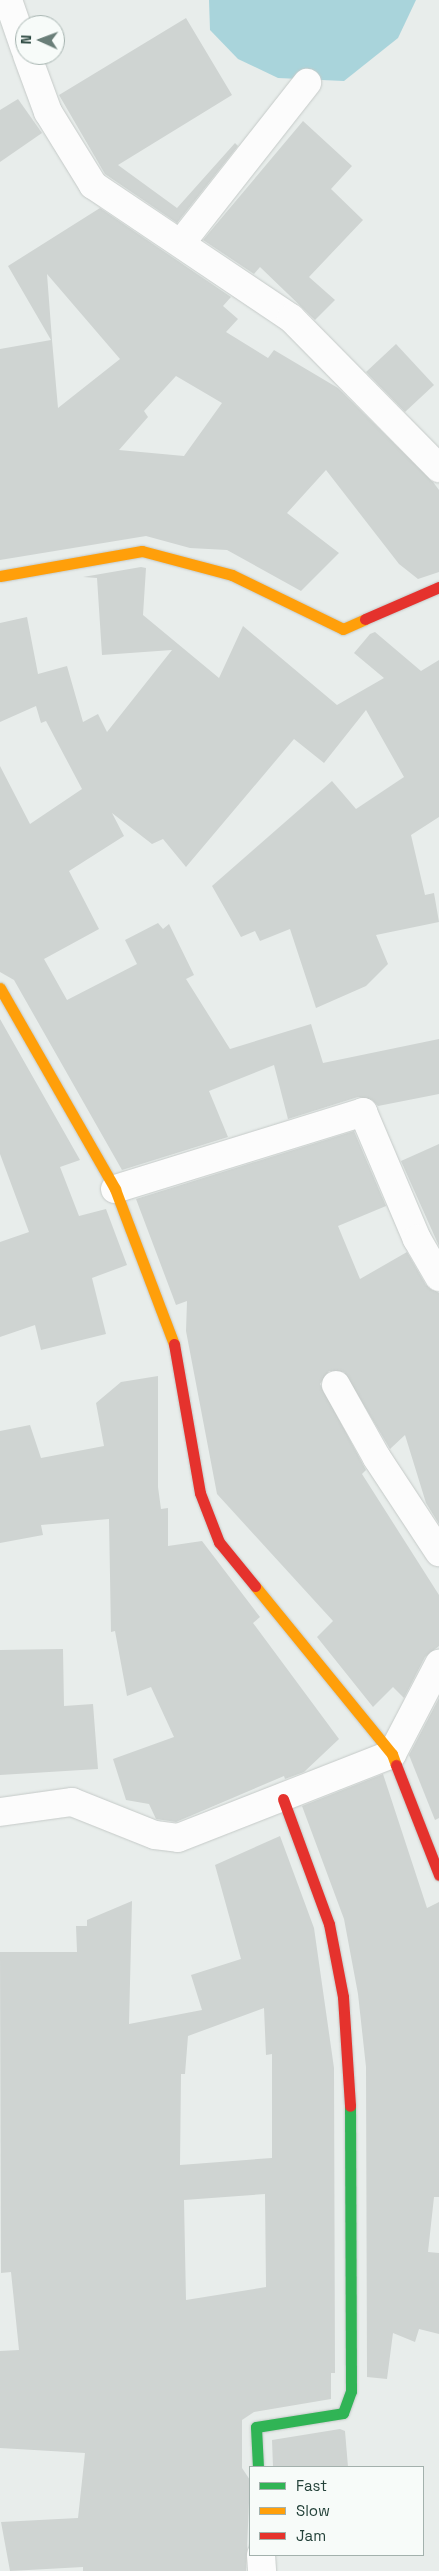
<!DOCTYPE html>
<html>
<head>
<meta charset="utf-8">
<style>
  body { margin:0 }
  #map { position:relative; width:439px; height:2571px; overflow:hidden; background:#e8edeb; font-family:"Space Grotesk",sans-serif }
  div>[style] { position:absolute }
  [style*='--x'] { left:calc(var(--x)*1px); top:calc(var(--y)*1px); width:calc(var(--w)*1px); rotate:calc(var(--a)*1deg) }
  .water>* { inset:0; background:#a9d4db }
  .building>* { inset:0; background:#cfd4d2 }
  .roads { filter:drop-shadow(0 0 1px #c5cac8) drop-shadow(0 0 1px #c5cac8) }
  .street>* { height:28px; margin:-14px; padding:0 14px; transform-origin:14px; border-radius:14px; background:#fcfcfc }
  .fast>* { height:11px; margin:-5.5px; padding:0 5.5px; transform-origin:5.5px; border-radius:5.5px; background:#30b455 }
  .slow>* { height:11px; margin:-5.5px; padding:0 5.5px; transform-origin:5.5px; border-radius:5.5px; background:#ff9f0a }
  .jam>* { height:11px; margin:-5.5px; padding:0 5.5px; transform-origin:5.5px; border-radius:5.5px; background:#e5322d }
  span { translate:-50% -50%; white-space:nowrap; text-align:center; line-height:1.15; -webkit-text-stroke:4px #f7fbf9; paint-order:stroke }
  .legend { position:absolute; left:249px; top:2466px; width:175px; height:90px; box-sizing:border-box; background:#f7fbf9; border:1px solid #a3b1ad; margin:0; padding:6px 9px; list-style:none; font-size:15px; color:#24423a }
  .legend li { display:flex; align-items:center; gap:10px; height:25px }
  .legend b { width:25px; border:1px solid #a3b1ad }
  .north { position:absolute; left:15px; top:15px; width:50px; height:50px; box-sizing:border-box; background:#f7fbf9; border:1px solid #a3b1ad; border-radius:50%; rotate:272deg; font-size:14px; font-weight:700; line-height:20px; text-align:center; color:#24423a }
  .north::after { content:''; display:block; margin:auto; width:18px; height:22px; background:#697e78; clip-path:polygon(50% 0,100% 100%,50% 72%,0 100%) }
</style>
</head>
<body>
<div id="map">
  <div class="water">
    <div style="clip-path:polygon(209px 0,416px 0,398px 38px,344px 81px,278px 78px,238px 59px,210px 30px)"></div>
  </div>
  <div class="building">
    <div style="clip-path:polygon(186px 18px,232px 95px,118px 165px,177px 208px,235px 143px,238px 146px,177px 223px,105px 174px,59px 95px)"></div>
    <div style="clip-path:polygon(18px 99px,42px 133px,0 162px,0 110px)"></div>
    <div style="clip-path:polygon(303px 121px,352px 166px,331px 189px,363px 220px,309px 277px,335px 300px,315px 320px,260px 267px,254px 274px,203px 240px)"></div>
    <div style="clip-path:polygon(evenodd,100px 208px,231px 297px,223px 306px,238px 319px,226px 332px,268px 358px,274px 350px,338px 388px,433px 482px,439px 490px,439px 572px,418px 579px,399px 564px,326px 470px,287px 513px,339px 553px,301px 591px,227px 550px,190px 548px,146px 536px,0 560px,0 349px,51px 340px,8px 266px,100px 208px,47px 274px,120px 359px,58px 408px,52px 340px,47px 274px,100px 208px,176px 376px,222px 403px,184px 456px,119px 450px,148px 417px,144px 411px,176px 376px)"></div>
    <div style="clip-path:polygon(396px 344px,434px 385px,405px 412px,366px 372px)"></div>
    <div style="clip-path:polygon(141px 567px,146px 568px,143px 615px,219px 678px,243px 626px,337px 705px,384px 678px,354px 653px,370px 634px,375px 632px,421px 671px,439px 660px,439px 817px,411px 835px,425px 895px,434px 893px,439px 922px,376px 935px,388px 964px,366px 986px,316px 1008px,290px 929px,260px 941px,255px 931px,241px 937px,212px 886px,332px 781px,356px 809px,404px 777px,366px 710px,324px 763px,294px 739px,186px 867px,163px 839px,152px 844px,112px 813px,124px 836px,69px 871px,99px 929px,44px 959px,67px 1000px,137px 964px,125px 940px,158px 923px,163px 929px,169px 924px,194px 975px,186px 979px,230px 1049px,311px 1024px,323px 1063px,439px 1039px,439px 1094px,378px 1106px,372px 1100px,358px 1097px,288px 1119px,274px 1065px,209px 1091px,228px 1137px,122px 1170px,14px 980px,0 972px,0 766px,30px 824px,82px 789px,46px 721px,41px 723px,36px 706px,0 722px,0 623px,27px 617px,38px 674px,67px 666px,83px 722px,98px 714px,107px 732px,172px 650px,102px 655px,97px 578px,83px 577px)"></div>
    <div style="clip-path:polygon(0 1019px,80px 1160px,60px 1167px,79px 1216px,106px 1209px,127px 1265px,92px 1278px,106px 1334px,41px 1350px,35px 1325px,0 1337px,0 1242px,29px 1232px,0 1154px)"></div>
    <div style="clip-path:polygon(354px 1131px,386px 1206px,338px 1226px,360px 1279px,407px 1252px,426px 1285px,439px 1293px,439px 1524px,426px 1503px,405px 1435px,390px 1449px,344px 1372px,329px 1371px,320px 1384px,366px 1470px,362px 1474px,439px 1595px,439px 1646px,425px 1657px,404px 1698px,393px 1687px,373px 1707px,317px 1637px,333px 1621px,217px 1494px,186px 1331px,187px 1301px,176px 1305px,136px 1199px)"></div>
    <div style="clip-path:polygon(439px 1144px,439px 1246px,401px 1161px)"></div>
    <div style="clip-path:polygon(158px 1376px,158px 1487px,161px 1509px,168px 1508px,168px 1546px,202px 1541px,260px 1617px,253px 1623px,339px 1739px,304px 1772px,285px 1779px,284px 1776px,176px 1822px,156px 1819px,149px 1804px,126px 1800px,113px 1759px,174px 1737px,151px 1687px,127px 1696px,115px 1631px,111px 1632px,109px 1519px,41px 1525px,43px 1535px,0 1543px,0 1431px,30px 1425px,41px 1458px,104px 1446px,96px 1403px,121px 1382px)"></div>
    <div style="clip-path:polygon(63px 1649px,64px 1706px,93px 1704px,98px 1769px,0 1775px,0 1650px)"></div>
    <div style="clip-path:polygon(439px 1698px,439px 1818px,435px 1820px,409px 1755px)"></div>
    <div style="clip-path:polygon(383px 1774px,427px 1908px,439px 1902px,439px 2197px,434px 2197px,428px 2252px,439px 2253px,439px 2334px,419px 2329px,415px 2342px,393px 2333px,387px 2379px,367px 2377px,366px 2067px,358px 1994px,344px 1919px,302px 1806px)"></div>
    <div style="clip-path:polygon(evenodd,280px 1836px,314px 1928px,334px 2068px,335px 2373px,331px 2373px,331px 2399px,254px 2412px,242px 2420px,242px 2468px,250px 2480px,246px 2571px,83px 2571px,83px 2567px,10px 2571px,1px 2522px,78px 2518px,85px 2453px,0 2448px,0 2351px,19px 2350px,11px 2272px,1px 2273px,0 1952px,77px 1952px,76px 1926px,87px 1926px,87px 1920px,132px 1901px,129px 2024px,202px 2010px,191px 1975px,241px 1959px,215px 1865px,280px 1836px,264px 2008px,266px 2055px,272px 2054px,272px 2158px,180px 2165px,181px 2074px,185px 2074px,188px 2036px,264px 2008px,280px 1836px,265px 2194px,266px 2287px,186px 2300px,184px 2200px,265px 2194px)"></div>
    <div style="clip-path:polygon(340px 2429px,345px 2431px,348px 2467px,273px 2467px,272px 2440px)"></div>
  </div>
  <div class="roads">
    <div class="street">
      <div style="--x:8;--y:0;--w:52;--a:70.9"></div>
      <div style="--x:27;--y:55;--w:61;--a:69.8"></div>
      <div style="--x:48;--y:112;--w:86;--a:58.3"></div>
      <div style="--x:93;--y:185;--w:239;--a:33.9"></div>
      <div style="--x:291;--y:318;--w:211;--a:45.4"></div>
      <div style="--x:181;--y:243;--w:204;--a:-51.8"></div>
      <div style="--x:115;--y:1189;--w:260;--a:-17.2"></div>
      <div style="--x:363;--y:1112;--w:138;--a:67"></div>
      <div style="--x:417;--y:1239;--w:44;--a:59.9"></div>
      <div style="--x:336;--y:1385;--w:84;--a:60.7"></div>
      <div style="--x:377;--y:1458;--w:113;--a:56.6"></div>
      <div style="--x:0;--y:1812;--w:73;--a:-7.9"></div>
      <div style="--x:72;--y:1802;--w:89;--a:21.7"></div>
      <div style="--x:155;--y:1835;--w:23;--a:7"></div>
      <div style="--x:178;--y:1838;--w:230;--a:-21.4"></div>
      <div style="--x:392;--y:1754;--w:102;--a:-62.4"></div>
      <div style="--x:261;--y:2555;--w:16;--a:86"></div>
    </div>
    <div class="fast">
      <div style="--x:258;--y:2467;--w:40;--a:-92.9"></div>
      <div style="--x:256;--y:2427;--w:88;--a:-9.1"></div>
      <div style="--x:343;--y:2413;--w:23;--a:-70"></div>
      <div style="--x:351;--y:2391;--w:285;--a:-90.2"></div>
    </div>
    <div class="slow">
      <div style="--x:0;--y:576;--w:144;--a:-10"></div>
      <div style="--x:142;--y:551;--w:93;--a:14.9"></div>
      <div style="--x:232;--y:575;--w:123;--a:25.9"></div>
      <div style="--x:343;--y:629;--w:24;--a:-24"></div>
      <div style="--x:0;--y:988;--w:232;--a:60.2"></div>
      <div style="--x:115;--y:1189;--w:166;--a:69.2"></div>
      <div style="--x:255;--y:1586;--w:217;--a:50.8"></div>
      <div style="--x:392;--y:1754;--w:12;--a:70"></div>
    </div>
    <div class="jam">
      <div style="--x:365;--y:619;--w:81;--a:-23.4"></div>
      <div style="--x:174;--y:1344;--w:151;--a:80.1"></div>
      <div style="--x:200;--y:1493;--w:53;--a:68.8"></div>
      <div style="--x:219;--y:1542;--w:57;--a:50.7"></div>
      <div style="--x:396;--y:1765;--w:118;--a:68.6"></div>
      <div style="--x:283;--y:1799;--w:133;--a:69.8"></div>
      <div style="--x:329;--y:1924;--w:74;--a:79.1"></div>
      <div style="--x:343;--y:1997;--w:109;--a:86.3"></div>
    </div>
  </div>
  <ul class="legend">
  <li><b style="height:6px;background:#30b455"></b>Fast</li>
  <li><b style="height:6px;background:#ff9f0a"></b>Slow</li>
  <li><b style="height:6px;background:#e5322d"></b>Jam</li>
  </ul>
  <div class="north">N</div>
</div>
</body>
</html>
